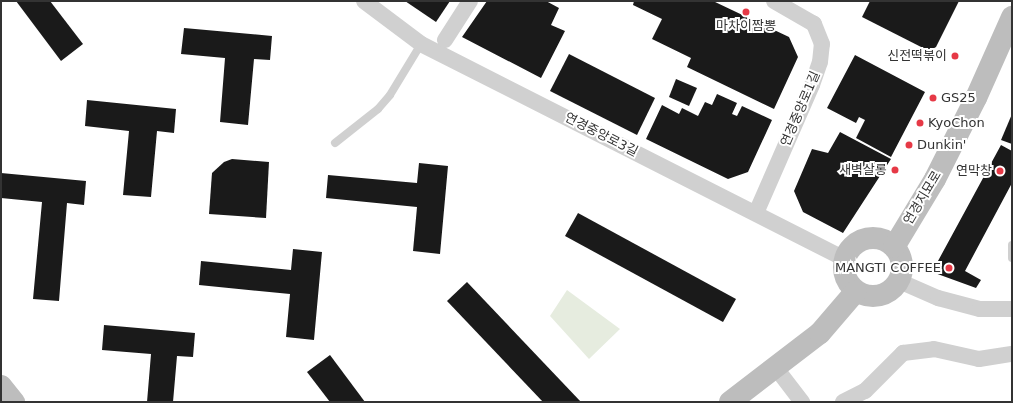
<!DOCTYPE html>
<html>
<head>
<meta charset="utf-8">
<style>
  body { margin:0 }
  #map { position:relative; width:1013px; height:403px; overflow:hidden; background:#fff; font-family:"DejaVu Sans","Noto Sans KR",sans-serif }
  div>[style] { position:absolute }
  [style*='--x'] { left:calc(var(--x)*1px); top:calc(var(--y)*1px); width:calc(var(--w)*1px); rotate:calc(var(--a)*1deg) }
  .green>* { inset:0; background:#e6ecdf }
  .building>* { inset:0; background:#1a1a1a }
  .lane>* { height:8px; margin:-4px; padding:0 4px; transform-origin:4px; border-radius:4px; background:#d0d0d0 }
  .street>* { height:16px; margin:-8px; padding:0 8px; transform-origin:8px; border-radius:8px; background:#d0d0d0 }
  .secondary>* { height:22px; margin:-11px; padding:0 11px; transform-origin:11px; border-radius:11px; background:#bdbdbd }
  .secondary>.ring { margin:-11px; padding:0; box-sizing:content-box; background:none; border:22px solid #bdbdbd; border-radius:50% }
  .dots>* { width:11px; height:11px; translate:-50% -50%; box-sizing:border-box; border:2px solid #fff; border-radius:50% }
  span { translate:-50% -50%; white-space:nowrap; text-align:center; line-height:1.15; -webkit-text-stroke:4px #fff; paint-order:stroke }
  .poi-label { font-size:13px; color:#333 }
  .right { translate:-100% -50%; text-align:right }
  .left { translate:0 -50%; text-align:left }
  .street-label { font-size:13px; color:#333 }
  .frame { position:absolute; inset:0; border:2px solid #333; pointer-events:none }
</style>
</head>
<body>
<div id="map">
  <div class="green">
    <div style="clip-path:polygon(567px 290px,620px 329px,589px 359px,550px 316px)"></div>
  </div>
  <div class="building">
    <div style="clip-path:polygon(16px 1px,50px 1px,83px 44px,61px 61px)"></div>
    <div style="clip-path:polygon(405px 1px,450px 1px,436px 22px)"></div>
    <div style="clip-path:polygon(487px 1px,546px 1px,559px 8px,551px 25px,565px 31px,541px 78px,462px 37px)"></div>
    <div style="clip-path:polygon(634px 1px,713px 1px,789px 37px,798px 57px,774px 109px,687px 67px,691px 58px,652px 39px,662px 19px,633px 5px)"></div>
    <div style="clip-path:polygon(870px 1px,959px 1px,936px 47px,929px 51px,862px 17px)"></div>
    <div style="clip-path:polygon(184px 28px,272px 36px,270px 60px,254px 59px,248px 125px,220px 122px,225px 58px,181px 54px)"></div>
    <div style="clip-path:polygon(569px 54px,655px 98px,637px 135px,550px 91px)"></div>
    <div style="clip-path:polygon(855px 55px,925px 92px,891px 157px,856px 138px,865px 120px,859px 117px,856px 123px,827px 108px)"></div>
    <div style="clip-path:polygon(676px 79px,697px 88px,689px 106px,669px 97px)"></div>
    <div style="clip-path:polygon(717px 94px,737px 103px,732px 114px,737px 116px,742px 106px,772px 120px,748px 172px,728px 179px,646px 139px,662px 105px,679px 114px,682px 108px,698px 116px,705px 102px,712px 105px)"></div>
    <div style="clip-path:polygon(87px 100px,176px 109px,174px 133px,157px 131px,151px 197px,123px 195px,129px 131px,85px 126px)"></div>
    <div style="clip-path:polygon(1012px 114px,1012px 144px,1001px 140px)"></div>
    <div style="clip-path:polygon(840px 132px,891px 159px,843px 233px,803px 212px,794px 191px,812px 149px,828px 153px)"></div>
    <div style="clip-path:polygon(1001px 145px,1012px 151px,1012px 183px,965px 271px,981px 280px,976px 288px,932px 272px)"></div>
    <div style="clip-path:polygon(232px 159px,269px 162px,266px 218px,209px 214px,212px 173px,224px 162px)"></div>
    <div style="clip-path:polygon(419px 163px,448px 166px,440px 254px,413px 251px,417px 207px,326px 198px,328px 175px,417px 183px)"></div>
    <div style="clip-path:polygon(1px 173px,86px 181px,84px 205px,67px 203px,59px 301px,33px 299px,42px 202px,1px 198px)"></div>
    <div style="clip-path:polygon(578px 213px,736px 299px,723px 322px,565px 236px)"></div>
    <div style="clip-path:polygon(293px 249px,322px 252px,314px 340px,286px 337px,290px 294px,199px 285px,201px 261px,291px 270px)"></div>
    <div style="clip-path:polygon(467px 282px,581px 402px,543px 402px,447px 301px)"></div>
    <div style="clip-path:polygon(104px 325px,195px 333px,193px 357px,177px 356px,173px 402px,147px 402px,151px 354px,102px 350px)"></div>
    <div style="clip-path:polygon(330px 355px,365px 402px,330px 402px,307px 372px)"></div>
  </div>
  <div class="lane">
    <div style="--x:335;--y:143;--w:55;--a:-38.3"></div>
    <div style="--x:378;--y:109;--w:18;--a:-49"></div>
    <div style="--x:390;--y:95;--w:60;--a:-58.7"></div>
    <div style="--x:1012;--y:245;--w:13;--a:90"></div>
  </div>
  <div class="street">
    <div style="--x:364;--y:1;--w:71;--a:37"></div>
    <div style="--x:421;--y:44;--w:475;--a:26.9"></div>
    <div style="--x:445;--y:40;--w:46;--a:-57.3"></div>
    <div style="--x:756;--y:213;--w:140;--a:-66.4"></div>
    <div style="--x:812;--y:85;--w:24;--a:-71"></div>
    <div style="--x:820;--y:62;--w:18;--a:-84"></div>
    <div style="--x:822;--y:44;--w:22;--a:-112"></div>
    <div style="--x:814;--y:24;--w:46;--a:-150.1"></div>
    <div style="--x:899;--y:281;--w:43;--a:23.6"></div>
    <div style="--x:938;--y:298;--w:43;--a:14.7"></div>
    <div style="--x:980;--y:309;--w:32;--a:0"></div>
    <div style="--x:776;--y:368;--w:43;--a:52.6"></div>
    <div style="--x:843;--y:402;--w:25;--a:-27"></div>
    <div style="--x:865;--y:391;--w:54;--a:-45"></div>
    <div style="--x:903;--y:353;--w:31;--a:-7"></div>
    <div style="--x:934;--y:349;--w:46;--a:12.5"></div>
    <div style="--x:979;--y:359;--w:33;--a:-9"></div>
  </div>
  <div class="secondary">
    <div class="ring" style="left:844px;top:238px;width:36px;height:36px"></div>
    <div style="--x:894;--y:247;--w:79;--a:-58.9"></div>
    <div style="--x:935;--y:179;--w:91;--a:-63.2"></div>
    <div style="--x:976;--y:98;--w:89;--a:-66"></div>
    <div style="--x:1;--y:386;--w:21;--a:51"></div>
    <div style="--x:730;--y:402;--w:113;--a:-37.5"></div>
    <div style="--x:820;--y:333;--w:55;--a:-49.4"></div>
  </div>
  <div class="dots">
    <div style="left:746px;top:12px;background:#e63946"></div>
    <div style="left:955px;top:56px;background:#e63946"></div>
    <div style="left:933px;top:98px;background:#e63946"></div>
    <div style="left:920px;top:123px;background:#e63946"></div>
    <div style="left:909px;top:145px;background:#e63946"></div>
    <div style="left:895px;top:170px;background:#e63946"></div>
    <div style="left:1000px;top:171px;background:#e63946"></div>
    <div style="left:949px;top:268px;background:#e63946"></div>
  </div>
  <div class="poi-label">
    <span style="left:746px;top:26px">마차이짬뽕</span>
    <span class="right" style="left:947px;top:56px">신전떡볶이</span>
    <span class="left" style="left:941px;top:98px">GS25</span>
    <span class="left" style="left:928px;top:123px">KyoChon</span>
    <span class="left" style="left:917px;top:145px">Dunkin'</span>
    <span class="right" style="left:887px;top:170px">새벽살롱</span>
    <span class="right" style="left:992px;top:171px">연막창</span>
    <span class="right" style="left:941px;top:268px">MANGTI COFFEE</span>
  </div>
  <div class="street-label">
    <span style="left:801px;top:109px;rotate:-67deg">연경중앙로1길</span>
    <span style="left:601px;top:135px;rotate:27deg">연경중앙로3길</span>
    <span style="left:923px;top:198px;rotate:-59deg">연경지묘로</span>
  </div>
  <div class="frame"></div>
</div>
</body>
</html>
